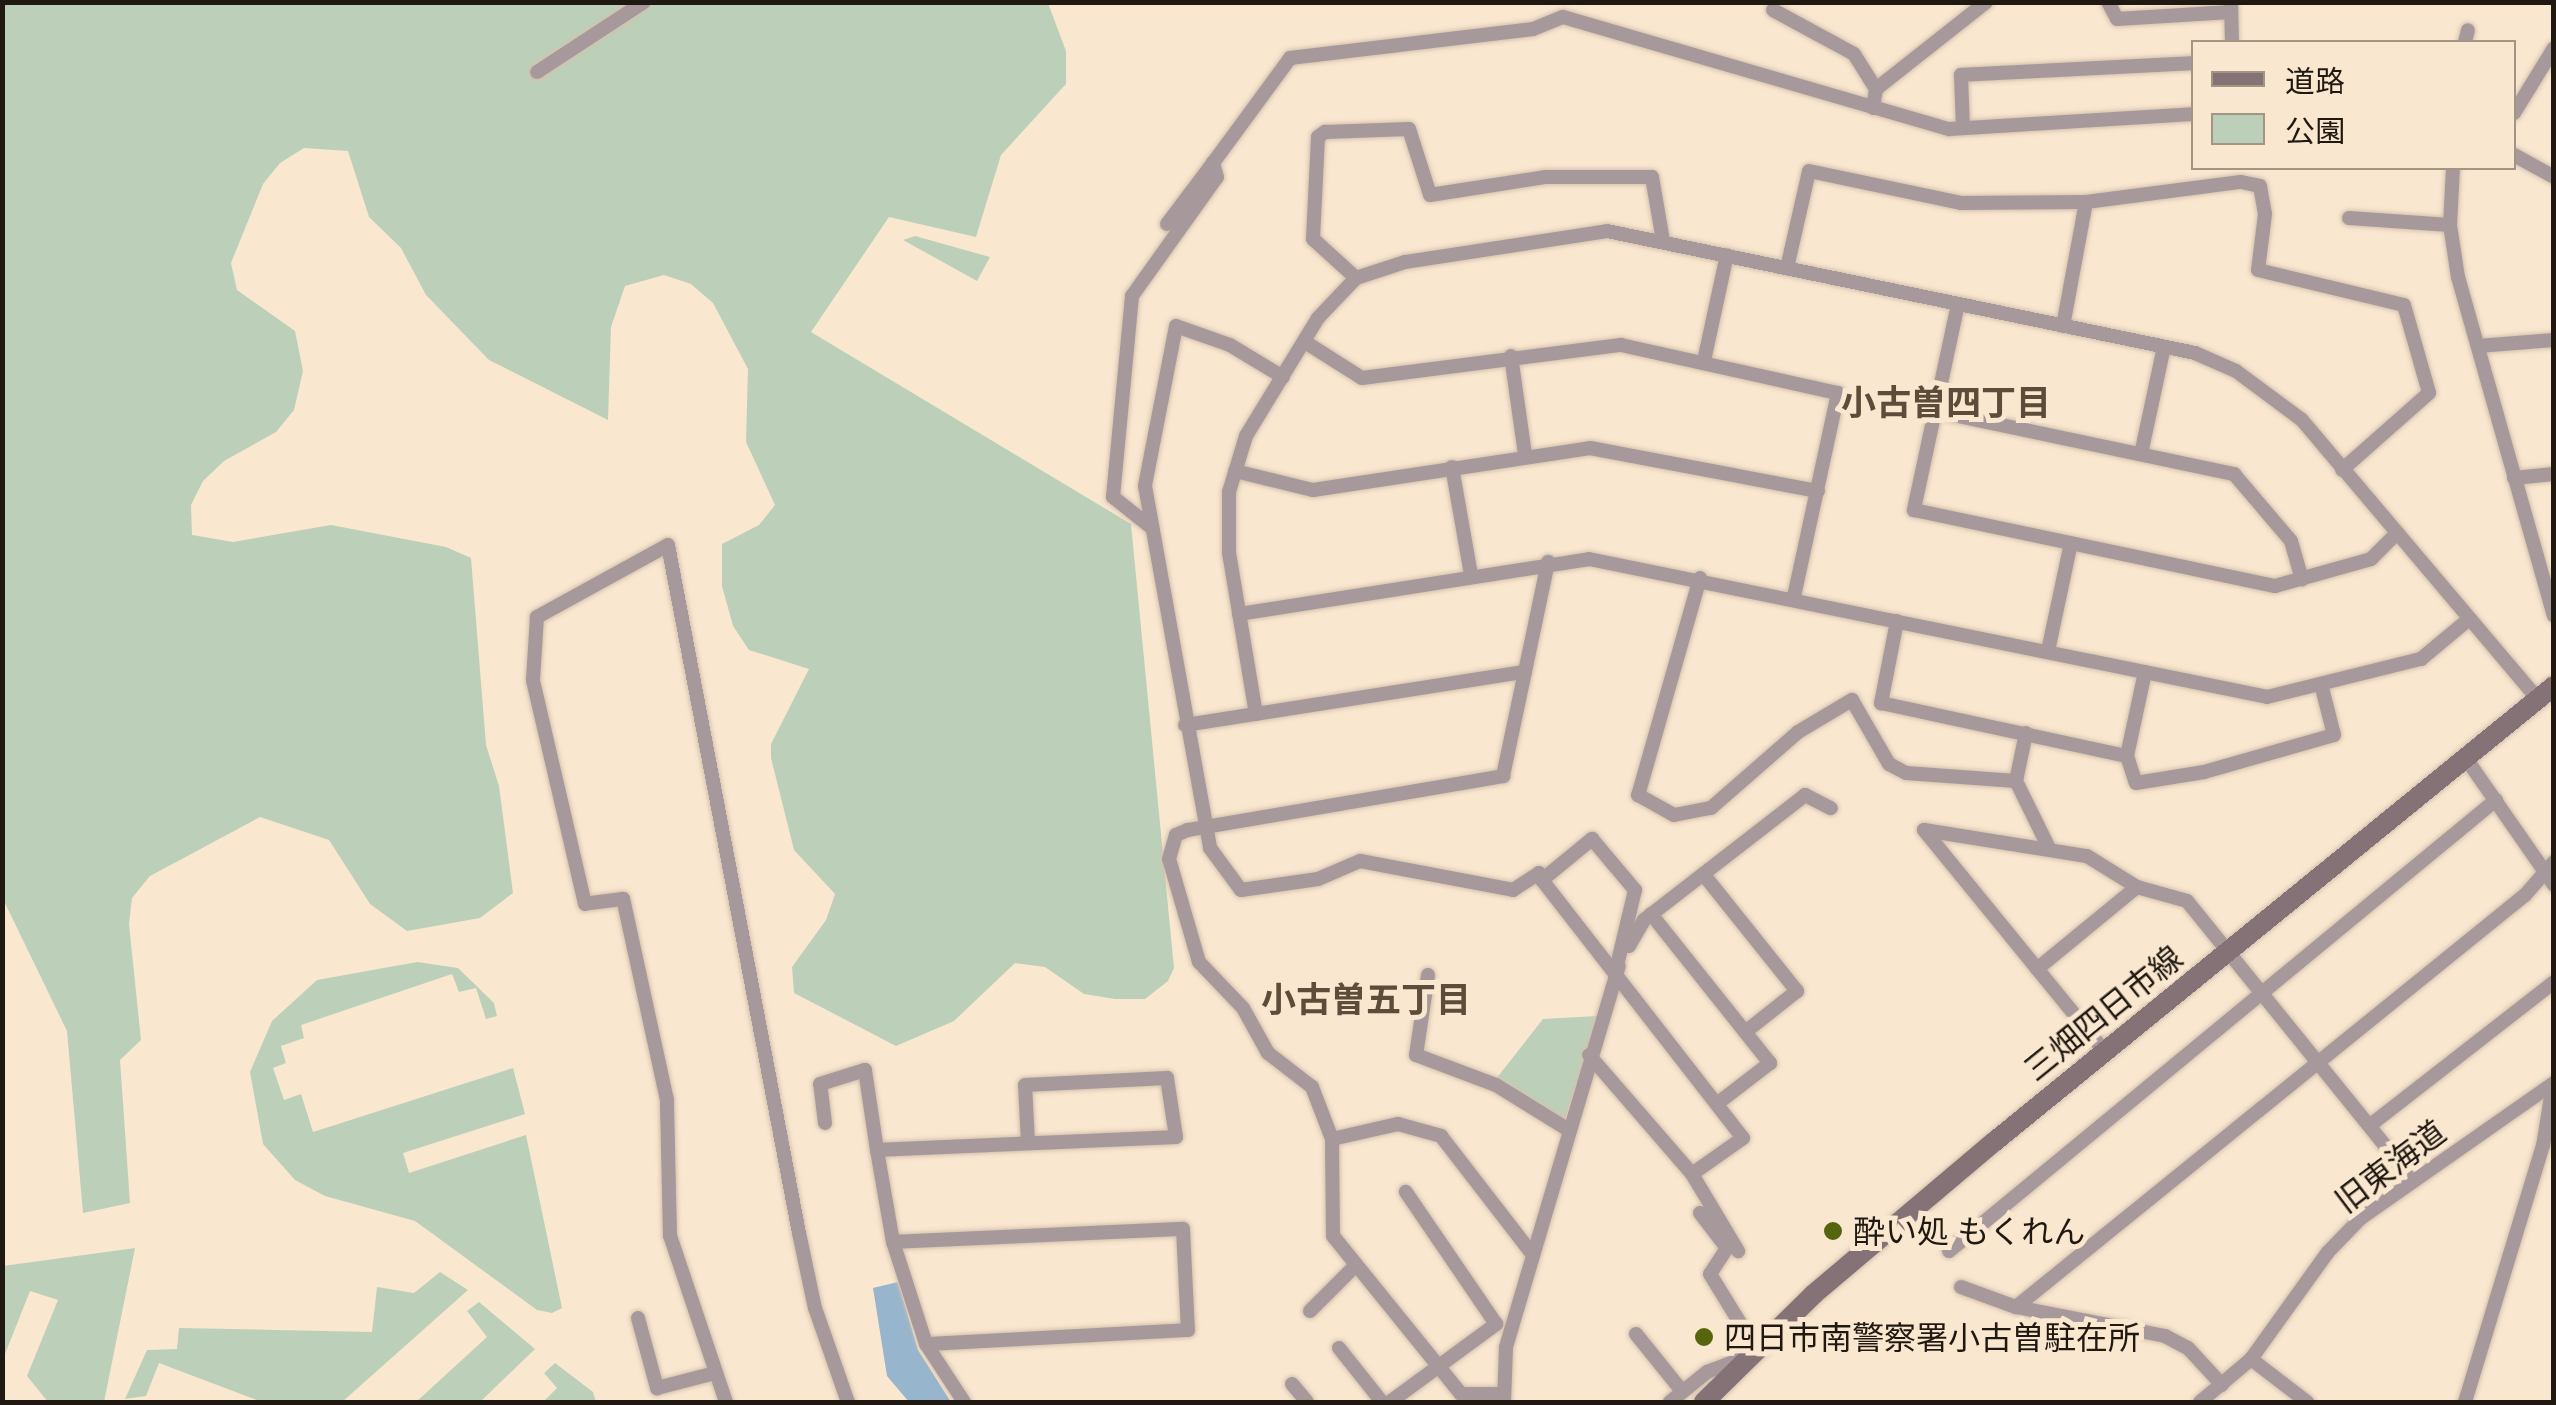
<!DOCTYPE html>
<html>
<head>
<meta charset="utf-8">
<style>
  body { margin:0 }
  #map { position:relative; width:2556px; height:1405px; overflow:hidden; background:#fae7d0; font-family:"Noto Serif","Noto Sans JP",serif }
  div>[style] { position:absolute }
  [style*='--x'] { left:calc(var(--x)*1px); top:calc(var(--y)*1px); width:calc(var(--w)*1px); rotate:calc(var(--a)*1deg) }
  .green>* { inset:0; background:#bcd0b9 }
  .water>* { inset:0; background:#97b5cd }
  .roads { filter:drop-shadow(0 0 2px #d3c2ae) drop-shadow(0 0 2px #d3c2ae) }
  .minor>* { height:14px; margin:-7px; padding:0 7px; transform-origin:7px; border-radius:7px; background:#a7999b }
  .secondary>* { height:20px; margin:-10px; padding:0 10px; transform-origin:10px; border-radius:10px; background:#857276 }
  .dots>* { width:28px; height:28px; translate:-50% -50%; box-sizing:border-box; border:5px solid #fae7d0; border-radius:50% }
  span { translate:-50% -50%; white-space:nowrap; text-align:center; line-height:1.15; -webkit-text-stroke:10px #fae7d0; paint-order:stroke }
  .street-label { font-size:32px; color:#201911 }
  .poi-label { font-size:32px; color:#201911 }
  .left { translate:0 -50%; text-align:left }
  .neighbourhood-label { font-size:35px; color:#5c4c39; font-weight:700 }
  .frame { position:absolute; inset:0; border:5px solid #201911; pointer-events:none }
  .legend { position:absolute; left:2191px; top:40px; width:325px; height:130px; box-sizing:border-box; background:#fae7d0; border:2px solid #a39584; margin:0; padding:12px 18px; list-style:none; font-size:30px; color:#201911 }
  .legend li { display:flex; align-items:center; gap:20px; height:50px }
  .legend b { width:50px; border:2px solid #a39584 }
</style>
</head>
<body>
<div id="map">
  <div class="green">
    <div style="clip-path:polygon(3px 3px,1048px 3px,1066px 51px,1066px 84px,1001px 155px,976px 237px,889px 217px,811px 332px,1131px 524px,1174px 968px,1168px 981px,1145px 999px,1115px 999px,1084px 994px,1045px 967px,1015px 963px,954px 1021px,896px 1046px,794px 993px,792px 967px,826px 920px,835px 894px,794px 850px,771px 758px,771px 744px,809px 669px,749px 650px,733px 626px,722px 586px,722px 544px,759px 525px,775px 505px,746px 442px,748px 369px,713px 303px,691px 284px,664px 275px,625px 286px,611px 327px,608px 420px,489px 360px,426px 295px,401px 248px,369px 217px,348px 151px,304px 148px,280px 163px,263px 184px,231px 263px,237px 290px,295px 331px,303px 371px,294px 410px,276px 432px,224px 461px,203px 481px,191px 505px,192px 535px,233px 542px,331px 525px,446px 547px,471px 558px,486px 745px,499px 786px,513px 893px,480px 918px,407px 931px,370px 904px,329px 840px,260px 817px,150px 876px,132px 898px,129px 924px,141px 1040px,120px 1060px,130px 1203px,83px 1213px,67px 1031px,3px 899px)"></div>
    <div style="clip-path:polygon(915px 236px,990px 257px,977px 281px,903px 240px)"></div>
    <div style="clip-path:polygon(417px 962px,458px 968px,494px 1003px,497px 1016px,486px 1019px,476px 988px,459px 992px,452px 974px,301px 1025px,304px 1038px,281px 1046px,286px 1063px,273px 1068px,284px 1100px,301px 1094px,313px 1132px,513px 1068px,525px 1114px,403px 1153px,409px 1173px,526px 1135px,562px 1308px,552px 1313px,537px 1310px,415px 1221px,325px 1196px,295px 1180px,263px 1144px,250px 1072px,272px 1021px,317px 980px)"></div>
    <div style="clip-path:polygon(1598px 1016px,1564px 1122px,1496px 1079px,1543px 1019px)"></div>
    <div style="clip-path:polygon(135px 1248px,104px 1402px,48px 1402px,27px 1376px,58px 1300px,30px 1291px,3px 1359px,3px 1266px)"></div>
    <div style="clip-path:polygon(440px 1272px,468px 1290px,342px 1402px,262px 1402px,159px 1363px,146px 1396px,125px 1399px,147px 1350px,177px 1349px,179px 1328px,372px 1332px,377px 1287px,414px 1293px)"></div>
    <div style="clip-path:polygon(479px 1302px,535px 1349px,480px 1402px,416px 1402px,487px 1337px,467px 1311px)"></div>
    <div style="clip-path:polygon(555px 1363px,593px 1392px,596px 1402px,543px 1402px,557px 1388px,544px 1373px)"></div>
  </div>
  <div class="water">
    <div style="clip-path:polygon(898px 1282px,918px 1350px,951px 1402px,909px 1402px,887px 1376px,873px 1288px)"></div>
  </div>
  <div class="roads">
    <div class="minor">
      <div style="--x:2108;--y:2;--w:19;--a:62"></div>
      <div style="--x:2117;--y:19;--w:114;--a:-3.5"></div>
      <div style="--x:2231;--y:2;--w:40;--a:88.6"></div>
      <div style="--x:1773;--y:10;--w:92;--a:28.5"></div>
      <div style="--x:1854;--y:54;--w:41;--a:57.8"></div>
      <div style="--x:2465;--y:42;--w:12;--a:-76"></div>
      <div style="--x:537;--y:72;--w:128;--a:-33.2"></div>
      <div style="--x:1873;--y:108;--w:19;--a:-81"></div>
      <div style="--x:1876;--y:89;--w:140;--a:-38.3"></div>
      <div style="--x:2514;--y:113;--w:76;--a:-58.4"></div>
      <div style="--x:1963;--y:128;--w:53;--a:-92.2"></div>
      <div style="--x:1961;--y:75;--w:233;--a:-2.9"></div>
      <div style="--x:2514;--y:155;--w:46;--a:28.8"></div>
      <div style="--x:2453;--y:168;--w:57;--a:93"></div>
      <div style="--x:2450;--y:225;--w:53;--a:81.3"></div>
      <div style="--x:2458;--y:277;--w:352;--a:74.2"></div>
      <div style="--x:2349;--y:218;--w:101;--a:4"></div>
      <div style="--x:1167;--y:224;--w:76;--a:-53"></div>
      <div style="--x:1787;--y:268;--w:99;--a:-77.2"></div>
      <div style="--x:1809;--y:171;--w:155;--a:11.9"></div>
      <div style="--x:1961;--y:203;--w:125;--a:-0.5"></div>
      <div style="--x:2086;--y:202;--w:156;--a:-7.4"></div>
      <div style="--x:2241;--y:182;--w:19;--a:12"></div>
      <div style="--x:2260;--y:186;--w:28;--a:80"></div>
      <div style="--x:2265;--y:214;--w:56;--a:97.1"></div>
      <div style="--x:2258;--y:270;--w:150;--a:13.5"></div>
      <div style="--x:2404;--y:305;--w:91;--a:74.1"></div>
      <div style="--x:2429;--y:393;--w:116;--a:138.5"></div>
      <div style="--x:1356;--y:278;--w:58;--a:-137.8"></div>
      <div style="--x:1313;--y:239;--w:102;--a:-87.2"></div>
      <div style="--x:1318;--y:137;--w:9;--a:-36"></div>
      <div style="--x:1325;--y:132;--w:84;--a:-2"></div>
      <div style="--x:1409;--y:129;--w:69;--a:72.3"></div>
      <div style="--x:1430;--y:195;--w:116;--a:-8.9"></div>
      <div style="--x:1545;--y:177;--w:107;--a:0"></div>
      <div style="--x:1652;--y:177;--w:65;--a:80.2"></div>
      <div style="--x:1958;--y:304;--w:211;--a:102.1"></div>
      <div style="--x:1914;--y:510;--w:369;--a:11.9"></div>
      <div style="--x:2275;--y:586;--w:100;--a:-15.7"></div>
      <div style="--x:2371;--y:559;--w:37;--a:-45"></div>
      <div style="--x:2063;--y:326;--w:126;--a:-79.5"></div>
      <div style="--x:1305;--y:342;--w:67;--a:32.3"></div>
      <div style="--x:1362;--y:378;--w:261;--a:-7.3"></div>
      <div style="--x:1621;--y:345;--w:222;--a:12.5"></div>
      <div style="--x:1838;--y:393;--w:209;--a:102.2"></div>
      <div style="--x:2478;--y:346;--w:76;--a:-4.5"></div>
      <div style="--x:1511;--y:356;--w:99;--a:81.9"></div>
      <div style="--x:1704;--y:361;--w:108;--a:-77.8"></div>
      <div style="--x:1283;--y:377;--w:62;--a:-148.9"></div>
      <div style="--x:1230;--y:345;--w:57;--a:-160.6"></div>
      <div style="--x:1176;--y:326;--w:163;--a:101"></div>
      <div style="--x:1145;--y:486;--w:368;--a:79.8"></div>
      <div style="--x:1210;--y:848;--w:52;--a:53.6"></div>
      <div style="--x:1241;--y:890;--w:78;--a:-8.1"></div>
      <div style="--x:1318;--y:879;--w:46;--a:-23.2"></div>
      <div style="--x:1360;--y:861;--w:156;--a:10.7"></div>
      <div style="--x:1513;--y:890;--w:31;--a:-33"></div>
      <div style="--x:1539;--y:873;--w:8;--a:67"></div>
      <div style="--x:1542;--y:880;--w:65;--a:-39.4"></div>
      <div style="--x:1592;--y:839;--w:67;--a:49.9"></div>
      <div style="--x:1635;--y:890;--w:86;--a:103.4"></div>
      <div style="--x:1935;--y:411;--w:306;--a:11.9"></div>
      <div style="--x:2234;--y:474;--w:88;--a:49.6"></div>
      <div style="--x:2291;--y:541;--w:40;--a:74"></div>
      <div style="--x:2141;--y:454;--w:109;--a:-77.9"></div>
      <div style="--x:1452;--y:467;--w:110;--a:80"></div>
      <div style="--x:1235;--y:471;--w:80;--a:13.7"></div>
      <div style="--x:1313;--y:490;--w:280;--a:-8.6"></div>
      <div style="--x:1590;--y:448;--w:232;--a:10.7"></div>
      <div style="--x:2514;--y:478;--w:40;--a:-5.7"></div>
      <div style="--x:1152;--y:528;--w:50;--a:-141.5"></div>
      <div style="--x:1113;--y:497;--w:202;--a:-84.6"></div>
      <div style="--x:1132;--y:296;--w:146;--a:-54.5"></div>
      <div style="--x:1217;--y:177;--w:15;--a:-106"></div>
      <div style="--x:1213;--y:163;--w:130;--a:-53.7"></div>
      <div style="--x:1290;--y:58;--w:245;--a:-6.8"></div>
      <div style="--x:1533;--y:29;--w:32;--a:-22"></div>
      <div style="--x:1563;--y:17;--w:402;--a:16.2"></div>
      <div style="--x:1949;--y:129;--w:245;--a:-3.5"></div>
      <div style="--x:1700;--y:578;--w:226;--a:105.9"></div>
      <div style="--x:1638;--y:795;--w:41;--a:29.1"></div>
      <div style="--x:1674;--y:815;--w:38;--a:-11"></div>
      <div style="--x:1711;--y:808;--w:116;--a:-41.1"></div>
      <div style="--x:1798;--y:732;--w:63;--a:-30.7"></div>
      <div style="--x:1852;--y:700;--w:74;--a:60"></div>
      <div style="--x:1889;--y:764;--w:19;--a:28"></div>
      <div style="--x:1906;--y:773;--w:110;--a:4.2"></div>
      <div style="--x:2016;--y:781;--w:49;--a:-78.2"></div>
      <div style="--x:1239;--y:614;--w:354;--a:-8.9"></div>
      <div style="--x:1589;--y:559;--w:692;--a:11.5"></div>
      <div style="--x:2267;--y:697;--w:159;--a:-13.9"></div>
      <div style="--x:2421;--y:659;--w:62;--a:-39.8"></div>
      <div style="--x:1897;--y:621;--w:84;--a:101"></div>
      <div style="--x:1881;--y:703;--w:252;--a:12.2"></div>
      <div style="--x:2048;--y:651;--w:110;--a:-78"></div>
      <div style="--x:2145;--y:672;--w:86;--a:102.1"></div>
      <div style="--x:2127;--y:756;--w:28;--a:72"></div>
      <div style="--x:2136;--y:783;--w:69;--a:-9.2"></div>
      <div style="--x:2204;--y:772;--w:135;--a:-15.9"></div>
      <div style="--x:2334;--y:735;--w:49;--a:-104.3"></div>
      <div style="--x:1256;--y:714;--w:164;--a:-99.5"></div>
      <div style="--x:1229;--y:552;--w:60;--a:-90"></div>
      <div style="--x:1229;--y:492;--w:59;--a:-73.1"></div>
      <div style="--x:1246;--y:436;--w:138;--a:-58.6"></div>
      <div style="--x:1318;--y:318;--w:55;--a:-46.5"></div>
      <div style="--x:1356;--y:278;--w:52;--a:-18.1"></div>
      <div style="--x:1405;--y:262;--w:204;--a:-8.7"></div>
      <div style="--x:1607;--y:231;--w:601;--a:11.72"></div>
      <div style="--x:2195;--y:353;--w:45;--a:23.7"></div>
      <div style="--x:2236;--y:371;--w:82;--a:36.6"></div>
      <div style="--x:2302;--y:420;--w:365;--a:49.8"></div>
      <div style="--x:1185;--y:725;--w:344;--a:-8.9"></div>
      <div style="--x:2465;--y:757;--w:156;--a:55.2"></div>
      <div style="--x:2016;--y:781;--w:72;--a:63.8"></div>
      <div style="--x:1924;--y:830;--w:165;--a:9.1"></div>
      <div style="--x:2087;--y:856;--w:59;--a:31.8"></div>
      <div style="--x:2137;--y:887;--w:52;--a:15.6"></div>
      <div style="--x:2187;--y:901;--w:359;--a:51"></div>
      <div style="--x:1924;--y:830;--w:285;--a:50.8"></div>
      <div style="--x:1704;--y:875;--w:149;--a:51.3"></div>
      <div style="--x:1797;--y:991;--w:66;--a:141.7"></div>
      <div style="--x:1542;--y:880;--w:327;--a:52.1"></div>
      <div style="--x:1743;--y:1138;--w:62;--a:144.8"></div>
      <div style="--x:1651;--y:914;--w:191;--a:51.4"></div>
      <div style="--x:1770;--y:1063;--w:66;--a:142.4"></div>
      <div style="--x:1629;--y:946;--w:30;--a:-60"></div>
      <div style="--x:1644;--y:920;--w:204;--a:-37.8"></div>
      <div style="--x:1805;--y:795;--w:29;--a:27"></div>
      <div style="--x:2037;--y:969;--w:129;--a:-39.4"></div>
      <div style="--x:1428;--y:975;--w:81;--a:98.5"></div>
      <div style="--x:1416;--y:1055;--w:85;--a:20.6"></div>
      <div style="--x:1496;--y:1085;--w:86;--a:31.7"></div>
      <div style="--x:1589;--y:1055;--w:157;--a:49.1"></div>
      <div style="--x:1692;--y:1174;--w:90;--a:59.1"></div>
      <div style="--x:825;--y:1123;--w:39;--a:-97"></div>
      <div style="--x:820;--y:1084;--w:47;--a:-17.3"></div>
      <div style="--x:865;--y:1070;--w:81;--a:81.5"></div>
      <div style="--x:2373;--y:1123;--w:229;--a:-37.9"></div>
      <div style="--x:1332;--y:1139;--w:68;--a:-12.8"></div>
      <div style="--x:1398;--y:1124;--w:45;--a:15.6"></div>
      <div style="--x:1441;--y:1136;--w:150;--a:52.3"></div>
      <div style="--x:1700;--y:1213;--w:44;--a:52.4"></div>
      <div style="--x:1727;--y:1248;--w:31;--a:123"></div>
      <div style="--x:1710;--y:1274;--w:88;--a:58.5"></div>
      <div style="--x:893;--y:1242;--w:290;--a:-2.6"></div>
      <div style="--x:1183;--y:1229;--w:101;--a:87.2"></div>
      <div style="--x:1188;--y:1330;--w:262;--a:176.9"></div>
      <div style="--x:1949;--y:1251;--w:709;--a:-39.51"></div>
      <div style="--x:1961;--y:1287;--w:59;--a:20"></div>
      <div style="--x:2016;--y:1307;--w:655;--a:-38.99"></div>
      <div style="--x:2525;--y:895;--w:44;--a:-48.7"></div>
      <div style="--x:2016;--y:1307;--w:152;--a:11"></div>
      <div style="--x:2165;--y:1336;--w:26;--a:28"></div>
      <div style="--x:2188;--y:1348;--w:50;--a:47.4"></div>
      <div style="--x:1310;--y:1311;--w:65;--a:-45"></div>
      <div style="--x:638;--y:1318;--w:73;--a:74.8"></div>
      <div style="--x:657;--y:1388;--w:60;--a:-14.5"></div>
      <div style="--x:1636;--y:1334;--w:73;--a:51.1"></div>
      <div style="--x:1339;--y:1348;--w:69;--a:51.5"></div>
      <div style="--x:2251;--y:1359;--w:71;--a:37.5"></div>
      <div style="--x:1292;--y:1384;--w:23;--a:50"></div>
      <div style="--x:1502;--y:1394;--w:41;--a:180"></div>
      <div style="--x:1461;--y:1394;--w:203;--a:-129"></div>
      <div style="--x:1333;--y:1236;--w:97;--a:-90.6"></div>
      <div style="--x:1332;--y:1139;--w:56;--a:-111"></div>
      <div style="--x:1312;--y:1087;--w:56;--a:-142.3"></div>
      <div style="--x:1268;--y:1053;--w:51;--a:-119.1"></div>
      <div style="--x:1243;--y:1008;--w:64;--a:-133.7"></div>
      <div style="--x:1199;--y:962;--w:107;--a:-106.2"></div>
      <div style="--x:1169;--y:859;--w:25;--a:-74"></div>
      <div style="--x:1176;--y:835;--w:13;--a:-23"></div>
      <div style="--x:1188;--y:830;--w:320;--a:-9.7"></div>
      <div style="--x:1503;--y:776;--w:219;--a:-78.1"></div>
      <div style="--x:726;--y:1402;--w:175;--a:-108.6"></div>
      <div style="--x:670;--y:1236;--w:136;--a:-91.3"></div>
      <div style="--x:667;--y:1100;--w:206;--a:-102.3"></div>
      <div style="--x:623;--y:899;--w:38;--a:173"></div>
      <div style="--x:585;--y:904;--w:230;--a:-103.1"></div>
      <div style="--x:533;--y:680;--w:63;--a:-86.4"></div>
      <div style="--x:537;--y:617;--w:149;--a:-28.8"></div>
      <div style="--x:668;--y:545;--w:700;--a:79.22"></div>
      <div style="--x:799;--y:1233;--w:77;--a:78"></div>
      <div style="--x:815;--y:1308;--w:100;--a:70.7"></div>
      <div style="--x:964;--y:1402;--w:69;--a:-123.2"></div>
      <div style="--x:926;--y:1344;--w:107;--a:-107.9"></div>
      <div style="--x:893;--y:1242;--w:93;--a:-99.9"></div>
      <div style="--x:877;--y:1150;--w:299;--a:-2.5"></div>
      <div style="--x:1176;--y:1137;--w:60;--a:-98.7"></div>
      <div style="--x:1167;--y:1078;--w:142;--a:177.2"></div>
      <div style="--x:1025;--y:1085;--w:58;--a:87"></div>
      <div style="--x:1390;--y:1402;--w:132;--a:-36.3"></div>
      <div style="--x:1496;--y:1324;--w:160;--a:-124.3"></div>
      <div style="--x:1504;--y:1402;--w:55;--a:-87.9"></div>
      <div style="--x:1506;--y:1347;--w:397;--a:-73.5"></div>
      <div style="--x:1670;--y:1402;--w:48;--a:-39"></div>
      <div style="--x:1707;--y:1372;--w:40;--a:-21"></div>
      <div style="--x:2200;--y:1402;--w:67;--a:-40.1"></div>
      <div style="--x:2251;--y:1359;--w:132;--a:-54.3"></div>
      <div style="--x:2328;--y:1252;--w:47;--a:-45.9"></div>
      <div style="--x:2361;--y:1218;--w:236;--a:-35"></div>
      <div style="--x:2465;--y:1402;--w:268;--a:-73.1"></div>
      <div style="--x:2543;--y:1146;--w:63;--a:-80.8"></div>
    </div>
    <div class="secondary">
      <div style="--x:1704;--y:1402;--w:154;--a:-44.5"></div>
      <div style="--x:1814;--y:1294;--w:236;--a:-40.2"></div>
      <div style="--x:1994;--y:1142;--w:722;--a:-39.16"></div>
    </div>
  </div>
  <div class="dots">
    <div style="left:1833px;top:1231px;background:#54650d"></div>
    <div style="left:1704px;top:1337px;background:#54650d"></div>
  </div>
  <div class="street-label">
    <span style="left:2103px;top:1013px;rotate:-39deg">三畑四日市線</span>
    <span style="left:2390px;top:1166px;rotate:-37deg">旧東海道</span>
  </div>
  <div class="poi-label">
    <span class="left" style="left:1853px;top:1231px">酔い処 もくれん</span>
    <span class="left" style="left:1724px;top:1337px">四日市南警察署小古曽駐在所</span>
  </div>
  <div class="neighbourhood-label">
    <span style="left:1946px;top:402px">小古曽四丁目</span>
    <span style="left:1366px;top:999px">小古曽五丁目</span>
  </div>
  <div class="frame"></div>
  <ul class="legend">
  <li><b style="height:12px;background:#857276"></b>道路</li>
  <li><b style="height:28px;background:#bcd0b9"></b>公園</li>
  </ul>
</div>
</body>
</html>
